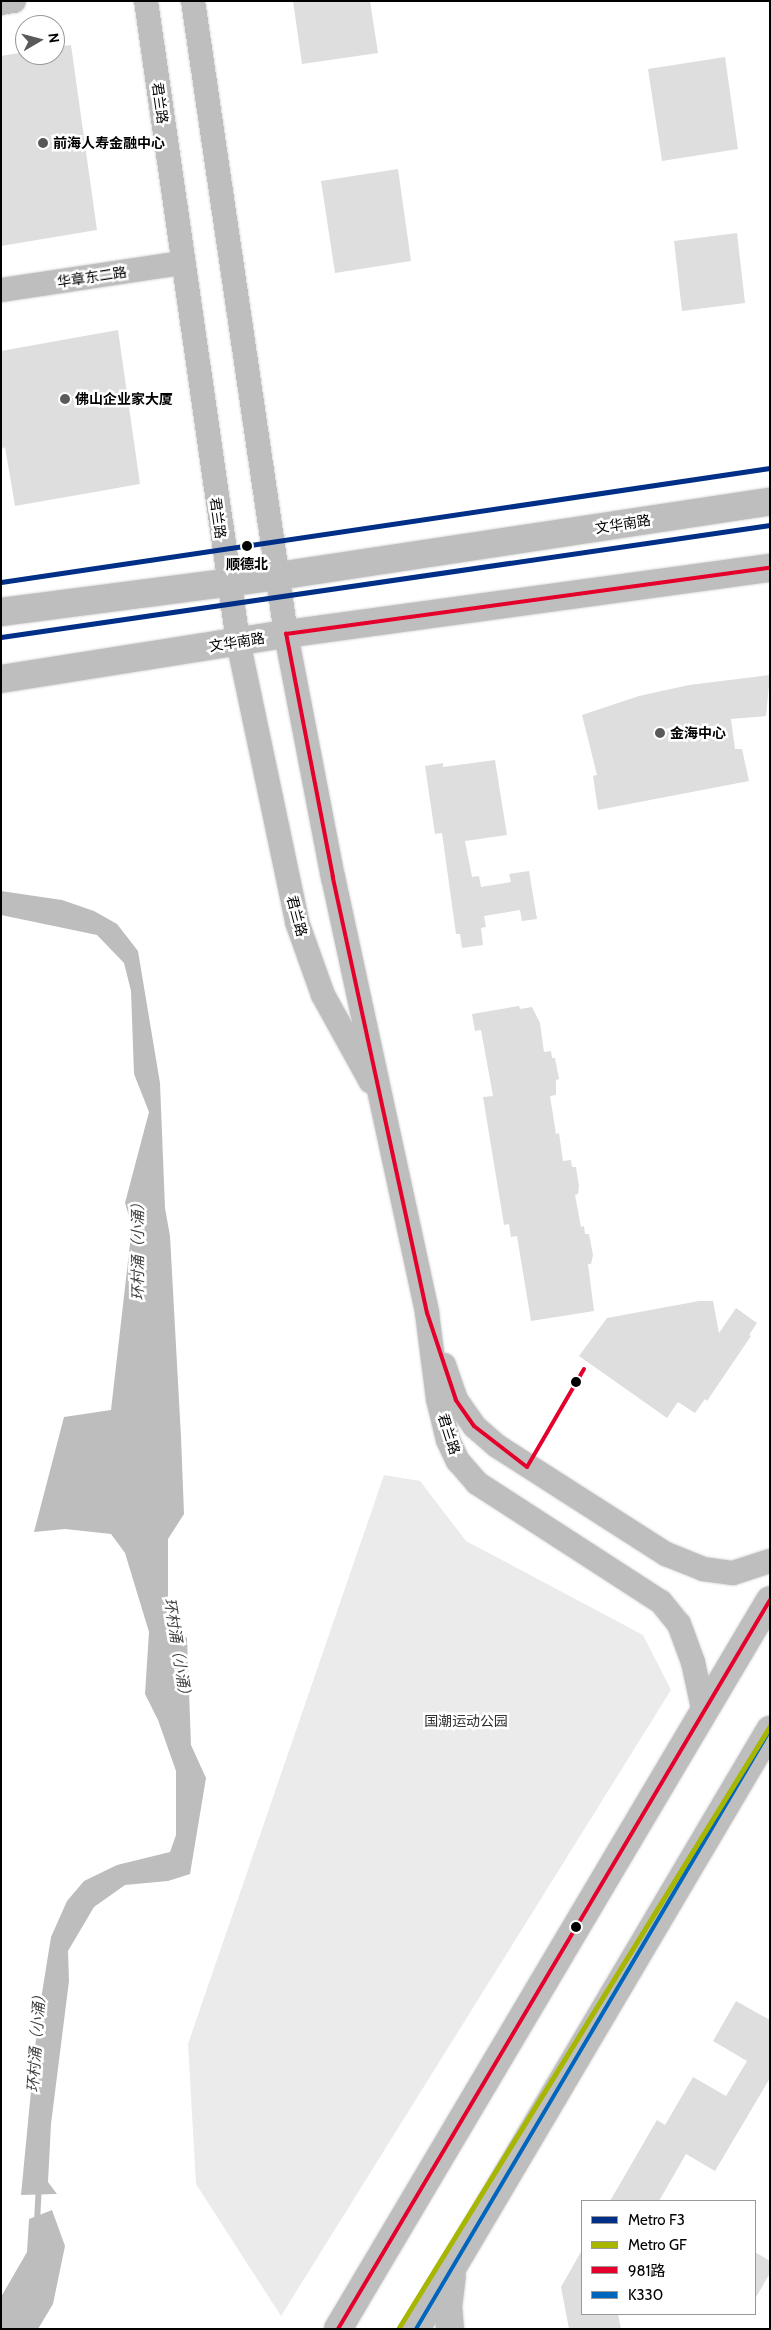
<!DOCTYPE html>
<html>
<head>
<meta charset="utf-8">
<style>
  body { margin:0 }
  #map { position:relative; width:771px; height:2330px; overflow:hidden; background:#fff; font-family:Cabin,"Noto Sans SC",sans-serif }
  div>[style] { position:absolute }
  [style*='--x'] { left:calc(var(--x)*1px); top:calc(var(--y)*1px); width:calc(var(--w)*1px); rotate:calc(var(--a)*1deg) }
  .green>* { inset:0; background:#ebebeb }
  .water>* { inset:0; background:#bdbdbd }
  .stream>* { height:5.5px; margin:-2.75px; padding:0 2.75px; transform-origin:2.75px; border-radius:2.75px; background:#bdbdbd }
  .building>* { inset:0; background:#dedede }
  .roads { filter:drop-shadow(0 0 1px #dbdbdb) drop-shadow(0 0 1px #dbdbdb) }
  .minor>* { height:24px; margin:-12px; padding:0 12px; transform-origin:12px; border-radius:12px; background:#bebebe }
  .major>* { height:28px; margin:-14px; padding:0 14px; transform-origin:14px; border-radius:14px; background:#bebebe }
  .bus-1>* { height:4px; margin:-2px; padding:0 2px; transform-origin:2px; border-radius:2px; background:#e4002b }
  .bus-2>* { height:4px; margin:-2px; padding:0 2px; transform-origin:2px; border-radius:2px; background:#0065bd }
  .metro-1>* { height:5px; margin:-2.5px; padding:0 2.5px; transform-origin:2.5px; border-radius:2.5px; background:#002f87 }
  .metro-2>* { height:5px; margin:-2.5px; padding:0 2.5px; transform-origin:2.5px; border-radius:2.5px; background:#a7b600 }
  .dots>* { width:14px; height:14px; translate:-50% -50%; box-sizing:border-box; border:2px solid #fff; border-radius:50% }
  span { translate:-50% -50%; white-space:nowrap; text-align:center; line-height:1.15; -webkit-text-stroke:5px #fff; paint-order:stroke }
  .street-label { font-size:14px; color:#000 }
  .poi-label { font-size:14px; color:#000; font-weight:700 }
  .left { translate:0 -50%; text-align:left }
  .stop-label { font-size:14px; color:#000; font-weight:700 }
  .park-label { font-size:14px; color:#313131 }
  .water-label { font-size:15px; color:#424242; font-style:italic }
  .frame { position:absolute; inset:0; border:2px solid #000; pointer-events:none }
  .legend { position:absolute; left:581px; top:2200px; width:175px; height:115px; box-sizing:border-box; background:#fff; border:1px solid #999; margin:0; padding:6px 9px; list-style:none; font-size:15px; color:#000 }
  .legend li { display:flex; align-items:center; gap:10px; height:25px }
  .legend b { width:25px; border:1px solid #999 }
  .north { position:absolute; left:15px; top:15px; width:50px; height:50px; box-sizing:border-box; background:#fff; border:1px solid #999; border-radius:50%; rotate:82deg; font-size:14px; font-weight:700; line-height:20px; text-align:center; color:#000 }
  .north::after { content:''; display:block; margin:auto; width:18px; height:22px; background:#595959; clip-path:polygon(50% 0,100% 100%,50% 72%,0 100%) }
</style>
</head>
<body>
<div id="map">
  <div class="green">
    <div style="clip-path:polygon(384px 1475px,420px 1481px,466px 1541px,643px 1635px,671px 1690px,281px 2316px,196px 2184px,188px 2044px)"></div>
  </div>
  <div class="water">
    <div style="clip-path:polygon(1px 891px,62px 900px,94px 911px,117px 924px,138px 951px,160px 1083px,165px 1208px,170px 1236px,181px 1437px,184px 1514px,168px 1539px,168px 1602px,175px 1629px,187px 1638px,191px 1745px,206px 1778px,190px 1874px,168px 1881px,125px 1885px,94px 1907px,68px 1951px,69px 1981px,51px 2124px,48px 2182px,57px 2194px,21px 2195px,38px 2018px,51px 1937px,67px 1901px,84px 1881px,117px 1865px,170px 1852px,176px 1835px,176px 1771px,158px 1720px,145px 1694px,149px 1632px,125px 1553px,111px 1534px,65px 1529px,34px 1532px,64px 1417px,111px 1410px,132px 1226px,125px 1203px,149px 1112px,134px 1074px,131px 991px,124px 963px,97px 935px,1px 915px)"></div>
    <div style="clip-path:polygon(52px 2210px,65px 2246px,53px 2304px,38px 2329px,1px 2329px,1px 2297px,27px 2252px,29px 2219px)"></div>
  </div>
  <div class="stream">
    <div style="--x:37;--y:2222;--w:34;--a:-87"></div>
  </div>
  <div class="building">
    <div style="clip-path:polygon(293px 1px,370px 1px,378px 53px,302px 64px)"></div>
    <div style="clip-path:polygon(71px 45px,97px 230px,1px 246px,1px 56px,25px 52px,25px 55px,55px 55px,55px 47px)"></div>
    <div style="clip-path:polygon(725px 57px,738px 149px,662px 161px,648px 69px)"></div>
    <div style="clip-path:polygon(398px 169px,411px 261px,335px 273px,321px 181px)"></div>
    <div style="clip-path:polygon(737px 233px,745px 303px,682px 311px,674px 241px)"></div>
    <div style="clip-path:polygon(118px 330px,140px 484px,15px 506px,5px 447px,1px 450px,1px 351px)"></div>
    <div style="clip-path:polygon(770px 675px,766px 716px,731px 719px,735px 749px,742px 749px,749px 781px,598px 810px,593px 776px,597px 775px,582px 715px,639px 696px,689px 685px)"></div>
    <div style="clip-path:polygon(495px 760px,507px 835px,465px 841px,472px 877px,479px 876px,481px 887px,511px 882px,509px 874px,529px 871px,537px 919px,522px 921px,520px 910px,484px 916px,486px 927px,481px 928px,483px 945px,462px 948px,460px 934px,456px 934px,442px 833px,435px 834px,425px 766px,443px 763px,443px 767px)"></div>
    <div style="clip-path:polygon(519px 1006px,520px 1009px,532px 1007px,540px 1023px,544px 1052px,551px 1051px,552px 1058px,555px 1058px,559px 1079px,556px 1080px,556px 1095px,550px 1096px,556px 1134px,559px 1133px,563px 1161px,571px 1160px,572px 1167px,576px 1167px,579px 1186px,578px 1194px,575px 1195px,581px 1227px,584px 1226px,585px 1234px,589px 1234px,593px 1255px,591px 1264px,588px 1264px,594px 1311px,531px 1321px,517px 1236px,511px 1237px,509px 1224px,504px 1225px,483px 1097px,493px 1096px,481px 1030px,475px 1031px,472px 1014px)"></div>
    <div style="clip-path:polygon(699px 1301px,713px 1301px,719px 1333px,736px 1308px,757px 1323px,749px 1335px,751px 1336px,707px 1401px,705px 1399px,695px 1413px,678px 1402px,667px 1418px,579px 1356px,607px 1318px)"></div>
    <div style="clip-path:polygon(736px 2001px,770px 2020px,770px 2078px,715px 2171px,686px 2154px,659px 2201px,610px 2201px,657px 2120px,665px 2125px,693px 2077px,726px 2096px,747px 2061px,713px 2041px)"></div>
    <div style="clip-path:polygon(582px 2250px,582px 2314px,618px 2314px,621px 2329px,569px 2329px,561px 2287px)"></div>
    <div style="clip-path:polygon(755px 2252px,770px 2261px,770px 2273px,755px 2299px)"></div>
  </div>
  <div class="roads">
    <div class="minor">
      <div style="--x:146;--y:1;--w:647;--a:81.82"></div>
      <div style="--x:238;--y:641;--w:287;--a:78.1"></div>
      <div style="--x:297;--y:922;--w:77;--a:70.4"></div>
      <div style="--x:323;--y:995;--w:99;--a:61.1"></div>
      <div style="--x:193;--y:1;--w:640;--a:81.64"></div>
      <div style="--x:286;--y:634;--w:248;--a:79.1"></div>
      <div style="--x:333;--y:877;--w:446;--a:77.8"></div>
      <div style="--x:427;--y:1313;--w:87;--a:82.7"></div>
      <div style="--x:438;--y:1399;--w:42;--a:76.3"></div>
      <div style="--x:448;--y:1440;--w:23;--a:65"></div>
      <div style="--x:458;--y:1461;--w:29;--a:49"></div>
      <div style="--x:477;--y:1483;--w:219;--a:32.9"></div>
      <div style="--x:661;--y:1602;--w:28;--a:51"></div>
      <div style="--x:679;--y:1624;--w:40;--a:69.8"></div>
      <div style="--x:693;--y:1662;--w:52;--a:77.8"></div>
      <div style="--x:1;--y:3;--w:13;--a:-9"></div>
      <div style="--x:1;--y:290;--w:183;--a:-8.5"></div>
      <div style="--x:444;--y:1365;--w:37;--a:71"></div>
      <div style="--x:456;--y:1400;--w:32;--a:55"></div>
      <div style="--x:474;--y:1426;--w:30;--a:41"></div>
      <div style="--x:497;--y:1446;--w:201;--a:32.6"></div>
      <div style="--x:666;--y:1554;--w:40;--a:22"></div>
      <div style="--x:703;--y:1569;--w:30;--a:8"></div>
      <div style="--x:733;--y:1573;--w:39;--a:-18"></div>
    </div>
    <div class="major">
      <div style="--x:1;--y:612;--w:279;--a:-7.4"></div>
      <div style="--x:278;--y:576;--w:498;--a:-8.6"></div>
      <div style="--x:1;--y:679;--w:289;--a:-9"></div>
      <div style="--x:286;--y:634;--w:488;--a:-7.8"></div>
      <div style="--x:338;--y:2329;--w:847;--a:-59.35"></div>
      <div style="--x:416;--y:2329;--w:696;--a:-59.42"></div>
      <div style="--x:450;--y:2329;--w:22;--a:-95"></div>
      <div style="--x:448;--y:2307;--w:31;--a:-83"></div>
    </div>
  </div>
  <div class="bus-1">
    <div style="--x:584;--y:1369;--w:113;--a:120.2"></div>
    <div style="--x:527;--y:1467;--w:67;--a:-142.3"></div>
    <div style="--x:474;--y:1426;--w:32;--a:-125"></div>
    <div style="--x:456;--y:1400;--w:92;--a:-108.4"></div>
    <div style="--x:427;--y:1313;--w:446;--a:-102.2"></div>
    <div style="--x:333;--y:877;--w:248;--a:-100.9"></div>
    <div style="--x:286;--y:634;--w:488;--a:-7.8"></div>
    <div style="--x:338;--y:2329;--w:847;--a:-59.35"></div>
  </div>
  <div class="bus-2">
    <div style="--x:416;--y:2329;--w:696;--a:-59.42"></div>
  </div>
  <div class="metro-1">
    <div style="--x:1;--y:582;--w:777;--a:-8.43"></div>
    <div style="--x:1;--y:637;--w:777;--a:-8.29"></div>
  </div>
  <div class="metro-2">
    <div style="--x:398;--y:2329;--w:709;--a:-58.33"></div>
  </div>
  <div class="dots">
    <div style="left:43px;top:143px;background:#595959"></div>
    <div style="left:65px;top:399px;background:#595959"></div>
    <div style="left:247px;top:546px;background:#000"></div>
    <div style="left:660px;top:733px;background:#595959"></div>
    <div style="left:576px;top:1382px;background:#000"></div>
    <div style="left:576px;top:1927px;background:#000"></div>
  </div>
  <div class="street-label">
    <span style="left:160px;top:103px;rotate:82deg">君兰路</span>
    <span style="left:92px;top:277px;rotate:-9deg">华章东二路</span>
    <span style="left:218px;top:518px;rotate:82deg">君兰路</span>
    <span style="left:623px;top:524px;rotate:-9deg">文华南路</span>
    <span style="left:237px;top:642px;rotate:-9deg">文华南路</span>
    <span style="left:297px;top:916px;rotate:75deg">君兰路</span>
    <span style="left:449px;top:1434px;rotate:72deg">君兰路</span>
  </div>
  <div class="poi-label">
    <span class="left" style="left:53px;top:143px">前海人寿金融中心</span>
    <span class="left" style="left:75px;top:399px">佛山企业家大厦</span>
    <span class="left" style="left:670px;top:733px">金海中心</span>
  </div>
  <div class="stop-label">
    <span style="left:247px;top:564px">顺德北</span>
  </div>
  <div class="park-label">
    <span style="left:466px;top:1721px">国潮运动公园</span>
  </div>
  <div class="water-label">
    <span style="left:139px;top:1248px;rotate:-90deg">环村涌（小涌）</span>
    <span style="left:177px;top:1650px;rotate:81deg">环村涌（小涌）</span>
    <span style="left:37px;top:2040px;rotate:-86deg">环村涌（小涌）</span>
  </div>
  <div class="frame"></div>
  <ul class="legend">
  <li><b style="height:6px;background:#002f87"></b>Metro F3</li>
  <li><b style="height:6px;background:#a7b600"></b>Metro GF</li>
  <li><b style="height:6px;background:#e4002b"></b>981路</li>
  <li><b style="height:6px;background:#0065bd"></b>K330</li>
  </ul>
  <div class="north">N</div>
</div>
</body>
</html>
